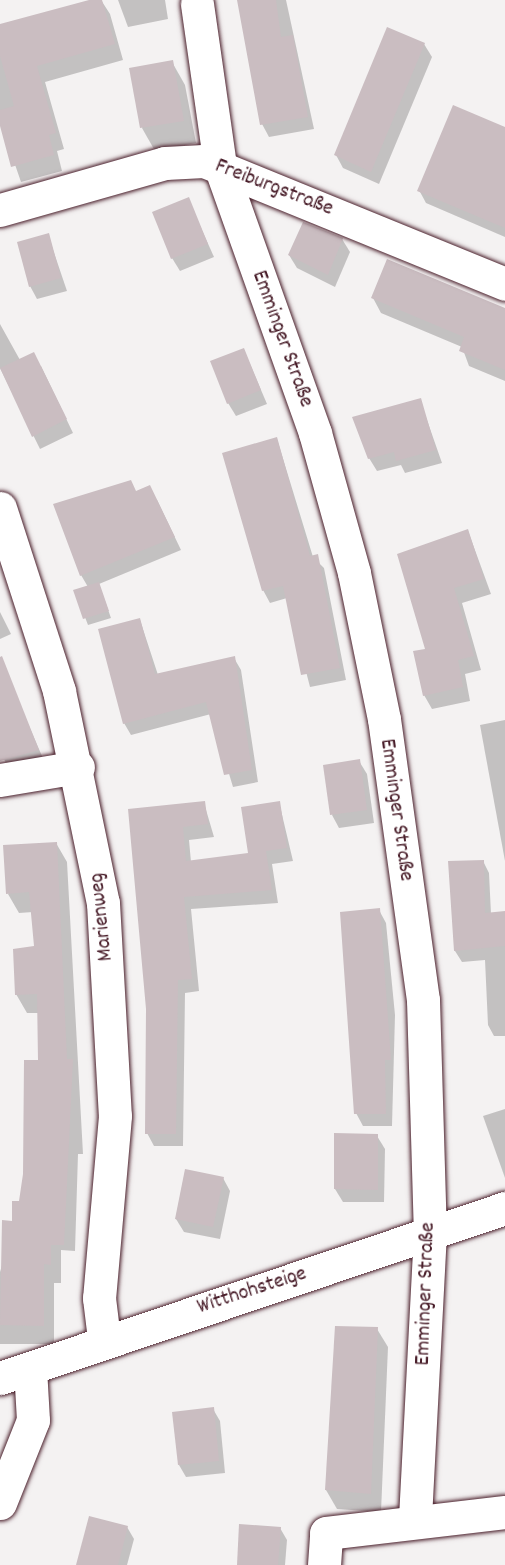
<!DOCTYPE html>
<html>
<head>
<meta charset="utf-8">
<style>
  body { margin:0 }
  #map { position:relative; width:505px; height:1565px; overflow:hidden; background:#f4f2f2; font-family:Dekko,sans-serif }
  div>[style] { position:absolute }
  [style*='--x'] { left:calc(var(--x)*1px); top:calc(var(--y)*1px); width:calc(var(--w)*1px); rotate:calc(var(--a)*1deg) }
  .shadow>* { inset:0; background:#0003 }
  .building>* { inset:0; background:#cabdc1 }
  .roads { filter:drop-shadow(0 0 2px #4a1f2b) drop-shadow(0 0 2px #4a1f2b) }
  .minor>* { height:33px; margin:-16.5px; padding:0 16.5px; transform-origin:16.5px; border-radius:16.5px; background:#fff }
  span { translate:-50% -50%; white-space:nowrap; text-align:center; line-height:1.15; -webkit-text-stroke:5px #fff; paint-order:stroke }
  .street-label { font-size:22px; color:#4a1f2b }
</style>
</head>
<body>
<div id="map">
  <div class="shadow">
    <div style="clip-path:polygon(94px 0,101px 0,110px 14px,123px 60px,45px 82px,64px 149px,57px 151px,62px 171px,21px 182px,0 121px,0 26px)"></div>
    <div style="clip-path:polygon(118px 0,165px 0,168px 19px,128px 27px)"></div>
    <div style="clip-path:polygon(238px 0,286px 0,314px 129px,269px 137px,262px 124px)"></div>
    <div style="clip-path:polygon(424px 44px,432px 57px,379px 184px,343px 168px,336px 155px)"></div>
    <div style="clip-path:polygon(172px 62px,185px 85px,196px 143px,155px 151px,142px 128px)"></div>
    <div style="clip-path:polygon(505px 129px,505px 237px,426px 203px,419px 190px)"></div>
    <div style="clip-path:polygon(188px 199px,214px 257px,180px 271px,172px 258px)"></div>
    <div style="clip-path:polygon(48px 235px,67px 291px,37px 299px,30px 286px)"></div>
    <div style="clip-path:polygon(342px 239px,350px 252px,335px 287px,297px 268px,289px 255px)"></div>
    <div style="clip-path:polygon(373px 298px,505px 310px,505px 381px,469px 366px,462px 347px,381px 313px)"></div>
    <div style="clip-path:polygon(0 324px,20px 360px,41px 366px,73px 433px,40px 449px,0 368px)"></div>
    <div style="clip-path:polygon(244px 350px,267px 404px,236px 416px,228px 403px)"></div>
    <div style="clip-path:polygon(420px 400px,442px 463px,405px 473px,401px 465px,377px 471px,369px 458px)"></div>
    <div style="clip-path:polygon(277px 439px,313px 557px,324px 568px,346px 680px,310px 687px,287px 598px,270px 603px,263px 590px)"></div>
    <div style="clip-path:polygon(136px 493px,157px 500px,181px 550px,99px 584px,111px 618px,88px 625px,75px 591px,88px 587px,81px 575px)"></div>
    <div style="clip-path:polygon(468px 531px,491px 594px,462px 603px,481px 670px,465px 674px,470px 701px,432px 709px,424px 695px,427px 650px)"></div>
    <div style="clip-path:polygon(0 612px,11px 634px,0 639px)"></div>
    <div style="clip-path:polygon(140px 620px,158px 675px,234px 658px,241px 670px,258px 782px,233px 787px,211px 714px,131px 735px,124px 723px)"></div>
    <div style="clip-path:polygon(0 659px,45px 763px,11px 773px,0 751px)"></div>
    <div style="clip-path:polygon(505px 720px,505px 861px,480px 725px)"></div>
    <div style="clip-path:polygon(359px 761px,367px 774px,374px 823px,339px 828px,332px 815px)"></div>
    <div style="clip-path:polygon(279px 802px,293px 861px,272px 864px,278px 903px,191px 909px,199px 991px,185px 993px,183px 1146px,154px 1146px,147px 1133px,148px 1013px,129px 810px,204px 803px,214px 837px,189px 840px,191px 862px,250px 854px)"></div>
    <div style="clip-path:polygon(56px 843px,67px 862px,83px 1154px,78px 1154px,75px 1251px,61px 1250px,61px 1283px,54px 1283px,54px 1344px,0 1344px,0 1272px,21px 1202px,40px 1061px,39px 1013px,27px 1013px,16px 994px,36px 948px,33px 912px,19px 913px,8px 894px)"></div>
    <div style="clip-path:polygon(483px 861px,489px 873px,491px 914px,505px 913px,505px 1036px,494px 1036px,488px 1025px,485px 960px,462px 962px,455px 951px,449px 863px)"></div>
    <div style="clip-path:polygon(379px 910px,386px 923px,395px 1015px,392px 1126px,363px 1126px,356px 1113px)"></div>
    <div style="clip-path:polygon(505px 1109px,505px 1178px,483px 1116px)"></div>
    <div style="clip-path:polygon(377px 1136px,385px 1149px,384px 1202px,343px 1202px,335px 1189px)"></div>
    <div style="clip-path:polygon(223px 1178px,230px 1191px,220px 1239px,184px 1232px,176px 1219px)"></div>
    <div style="clip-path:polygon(377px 1329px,388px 1347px,381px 1512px,337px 1509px,326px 1490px)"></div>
    <div style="clip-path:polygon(213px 1409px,220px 1421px,225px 1473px,186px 1477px,179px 1465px)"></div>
    <div style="clip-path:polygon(127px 1527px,134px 1539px,127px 1565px,78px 1565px)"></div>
    <div style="clip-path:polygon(280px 1528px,287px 1540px,285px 1565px,238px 1565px)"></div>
  </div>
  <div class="building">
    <div style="clip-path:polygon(89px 0,102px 0,115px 44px,37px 66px,56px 133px,49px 135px,54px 155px,11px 167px,0 126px,0 110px,14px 106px,0 56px,0 24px)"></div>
    <div style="clip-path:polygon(237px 0,276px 0,281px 37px,293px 35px,308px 117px,260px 125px)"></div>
    <div style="clip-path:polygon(387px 27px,425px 43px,371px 172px,334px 155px)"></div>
    <div style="clip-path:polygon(173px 60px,184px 121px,140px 128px,129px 68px)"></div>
    <div style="clip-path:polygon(453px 105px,505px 127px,505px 228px,417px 191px)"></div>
    <div style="clip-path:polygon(189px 197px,208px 244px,171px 259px,152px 212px)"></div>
    <div style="clip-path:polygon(303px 222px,343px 238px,328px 275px,288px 255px)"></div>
    <div style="clip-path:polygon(49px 233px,61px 278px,29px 287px,17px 242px)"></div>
    <div style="clip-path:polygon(387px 259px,505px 308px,505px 370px,459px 351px,464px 337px,371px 298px)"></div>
    <div style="clip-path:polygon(244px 348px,261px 390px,227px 404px,210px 361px)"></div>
    <div style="clip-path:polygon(34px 352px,67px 419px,32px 437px,0 368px)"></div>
    <div style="clip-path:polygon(421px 398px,436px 450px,396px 461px,394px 452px,368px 459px,352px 417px)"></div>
    <div style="clip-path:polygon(277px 437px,310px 556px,318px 554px,340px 668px,301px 675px,283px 586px,262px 591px,222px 453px)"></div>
    <div style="clip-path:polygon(131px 480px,136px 491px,150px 485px,175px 537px,80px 576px,53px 504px)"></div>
    <div style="clip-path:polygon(468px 529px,484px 579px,454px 588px,474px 656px,458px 660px,463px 687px,423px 696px,413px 651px,425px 649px,397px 554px)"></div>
    <div style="clip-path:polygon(99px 582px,109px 611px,83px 619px,73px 590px)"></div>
    <div style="clip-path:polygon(140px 618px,155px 674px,235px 656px,252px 770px,224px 775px,206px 702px,123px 724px,98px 629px)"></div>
    <div style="clip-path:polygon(2px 656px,39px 750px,0 761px,0 657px)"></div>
    <div style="clip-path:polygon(360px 759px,367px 810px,330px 815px,323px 765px)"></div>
    <div style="clip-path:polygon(205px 801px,208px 824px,183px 827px,186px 861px,248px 853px,241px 807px,280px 801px,287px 848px,266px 851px,272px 890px,184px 897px,192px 979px,178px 980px,176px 1134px,145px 1134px,146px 1009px,128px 809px)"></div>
    <div style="clip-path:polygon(57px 842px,67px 1059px,73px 1059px,64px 1245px,51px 1245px,51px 1265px,44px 1264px,44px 1326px,0 1325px,2px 1220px,12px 1221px,12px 1201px,19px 1201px,23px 1174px,24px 1060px,38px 1060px,37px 994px,15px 995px,13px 949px,34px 946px,29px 892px,6px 894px,3px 845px)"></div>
    <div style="clip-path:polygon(484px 860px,485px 913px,505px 911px,505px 946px,454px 951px,448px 861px)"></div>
    <div style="clip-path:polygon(380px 908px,391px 1060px,385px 1060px,386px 1114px,354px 1114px,340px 912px)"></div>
    <div style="clip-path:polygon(334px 1133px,378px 1134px,378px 1190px,334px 1189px)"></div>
    <div style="clip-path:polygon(185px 1169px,224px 1177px,213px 1227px,175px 1219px)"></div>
    <div style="clip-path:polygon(335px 1326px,378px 1327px,371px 1494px,325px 1490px)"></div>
    <div style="clip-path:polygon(214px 1407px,219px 1461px,178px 1465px,172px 1412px)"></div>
    <div style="clip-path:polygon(89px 1516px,128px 1526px,118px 1565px,76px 1565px)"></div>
    <div style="clip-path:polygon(239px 1524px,281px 1527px,278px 1565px,237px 1565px)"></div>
  </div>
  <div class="roads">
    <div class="minor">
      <div style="--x:197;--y:4;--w:164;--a:81.9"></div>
      <div style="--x:220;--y:166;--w:283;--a:70.4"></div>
      <div style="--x:315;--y:433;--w:145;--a:74.4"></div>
      <div style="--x:354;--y:573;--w:149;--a:78.4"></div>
      <div style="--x:384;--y:719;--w:284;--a:82.1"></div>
      <div style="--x:423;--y:1000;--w:232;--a:88.3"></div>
      <div style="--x:430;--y:1232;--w:287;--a:93"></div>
      <div style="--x:0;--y:210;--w:172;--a:-15.9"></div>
      <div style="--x:165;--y:163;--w:39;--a:-3"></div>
      <div style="--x:204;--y:161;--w:325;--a:22.2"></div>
      <div style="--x:0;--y:508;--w:192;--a:72.1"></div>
      <div style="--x:59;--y:691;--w:217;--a:78.3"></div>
      <div style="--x:103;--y:903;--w:213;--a:86.8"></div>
      <div style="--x:115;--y:1116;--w:183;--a:95"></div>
      <div style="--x:99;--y:1298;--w:41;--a:83"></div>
      <div style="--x:0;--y:780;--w:79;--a:-9.5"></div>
      <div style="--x:0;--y:1378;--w:533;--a:-18.6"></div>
      <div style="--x:0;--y:1503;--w:89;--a:-68.3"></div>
      <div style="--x:33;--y:1420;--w:52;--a:-93.3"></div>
      <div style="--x:324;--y:1565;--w:32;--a:-86"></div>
      <div style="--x:326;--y:1533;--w:180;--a:-6.7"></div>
    </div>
  </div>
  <div class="street-label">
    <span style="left:274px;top:188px;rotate:21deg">Freiburgstraße</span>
    <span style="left:282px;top:339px;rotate:70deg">Emminger Straße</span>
    <span style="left:396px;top:810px;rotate:82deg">Emminger Straße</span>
    <span style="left:102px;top:917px;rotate:-96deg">Marienweg</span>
    <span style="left:252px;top:1291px;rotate:-18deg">Witthohsteige</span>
    <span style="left:426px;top:1294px;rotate:-88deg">Emminger Straße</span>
  </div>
</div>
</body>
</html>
